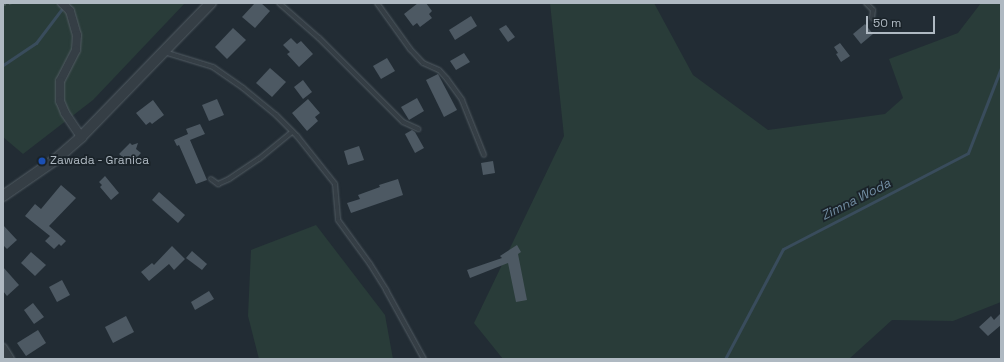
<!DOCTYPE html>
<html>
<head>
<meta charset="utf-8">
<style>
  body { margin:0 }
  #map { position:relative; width:1004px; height:362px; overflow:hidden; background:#222c34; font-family:"Space Grotesk",sans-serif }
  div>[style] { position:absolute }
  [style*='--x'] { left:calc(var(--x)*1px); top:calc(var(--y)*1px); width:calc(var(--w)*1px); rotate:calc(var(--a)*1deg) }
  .green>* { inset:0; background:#293c39 }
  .stream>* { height:3px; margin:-1.5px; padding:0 1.5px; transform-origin:1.5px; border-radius:1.5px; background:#394c5c }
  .building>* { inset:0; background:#4d5963 }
  .path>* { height:1.5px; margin-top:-0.75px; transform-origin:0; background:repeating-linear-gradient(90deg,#485959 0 3px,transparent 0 6px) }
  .roads { filter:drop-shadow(0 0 1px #525c63) drop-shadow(0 0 1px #525c63) }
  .service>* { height:4px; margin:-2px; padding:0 2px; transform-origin:2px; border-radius:2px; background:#353e45 }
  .minor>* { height:8px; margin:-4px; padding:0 4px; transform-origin:4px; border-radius:4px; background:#353e45 }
  .tertiary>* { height:10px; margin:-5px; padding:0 5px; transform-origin:5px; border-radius:5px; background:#353e45 }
  .dots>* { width:11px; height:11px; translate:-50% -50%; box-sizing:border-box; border:2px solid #1a2329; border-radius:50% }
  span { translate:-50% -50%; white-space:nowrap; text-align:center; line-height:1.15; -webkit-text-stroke:3.5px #1a2329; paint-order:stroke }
  .poi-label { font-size:12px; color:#afb9c2 }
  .left { translate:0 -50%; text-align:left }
  .water-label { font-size:13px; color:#728da2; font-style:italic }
  .frame { position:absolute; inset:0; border:4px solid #afb9c2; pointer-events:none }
  .scale { position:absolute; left:866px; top:16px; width:69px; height:18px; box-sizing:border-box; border:2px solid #afb9c2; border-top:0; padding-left:5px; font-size:12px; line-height:14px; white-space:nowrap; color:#afb9c2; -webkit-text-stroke:3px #1a2329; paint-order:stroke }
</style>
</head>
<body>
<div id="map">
  <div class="green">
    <div style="clip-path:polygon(3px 3px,185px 3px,93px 100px,23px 154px,3px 137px)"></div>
    <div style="clip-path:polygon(550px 3px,654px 3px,693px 75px,768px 130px,885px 114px,903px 98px,889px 59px,958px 33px,981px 3px,1001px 3px,1001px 302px,953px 321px,892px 320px,849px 359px,503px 359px,474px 323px,564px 136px)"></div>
    <div style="clip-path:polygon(316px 225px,385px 315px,393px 359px,259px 359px,248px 316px,251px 250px)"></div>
  </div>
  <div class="stream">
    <div style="--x:3;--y:65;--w:40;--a:-34"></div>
    <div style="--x:36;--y:43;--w:46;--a:-52.9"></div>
    <div style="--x:725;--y:359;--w:124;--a:-62.2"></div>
    <div style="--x:783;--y:249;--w:208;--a:-27.4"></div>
    <div style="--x:968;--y:153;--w:91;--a:-68.8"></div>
  </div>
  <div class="building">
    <div style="clip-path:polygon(255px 3px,261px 3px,270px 11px,255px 28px,242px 17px)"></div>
    <div style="clip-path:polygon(418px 3px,426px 3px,432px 11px,429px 14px,432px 18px,420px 27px,417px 23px,413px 26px,404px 14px)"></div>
    <div style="clip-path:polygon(471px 16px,477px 26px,455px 40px,449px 30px)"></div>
    <div style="clip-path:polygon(865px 24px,873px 34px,861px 44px,853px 34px)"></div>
    <div style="clip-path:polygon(506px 25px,515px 37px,508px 42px,499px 29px)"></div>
    <div style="clip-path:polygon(233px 28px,246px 40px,227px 59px,215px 47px)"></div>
    <div style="clip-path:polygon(291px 38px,297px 44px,301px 41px,313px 54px,299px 67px,287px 54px,290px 52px,283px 45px)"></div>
    <div style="clip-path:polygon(840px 43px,850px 56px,841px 62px,836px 54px,838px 53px,834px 47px)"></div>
    <div style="clip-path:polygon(464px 53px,470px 62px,456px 70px,450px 61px)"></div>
    <div style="clip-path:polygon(387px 58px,395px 71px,381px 79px,373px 66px)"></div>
    <div style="clip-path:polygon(270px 68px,286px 82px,272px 97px,256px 83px)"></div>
    <div style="clip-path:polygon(438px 74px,457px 110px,444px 117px,426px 80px)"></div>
    <div style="clip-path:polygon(303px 80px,312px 92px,303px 99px,294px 87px)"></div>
    <div style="clip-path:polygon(417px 98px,424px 111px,409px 120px,401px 107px)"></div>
    <div style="clip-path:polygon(217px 99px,224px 115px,209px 121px,202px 105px)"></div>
    <div style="clip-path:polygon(308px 99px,320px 113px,315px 117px,318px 121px,307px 131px,292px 113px)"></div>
    <div style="clip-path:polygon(153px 100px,164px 115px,152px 124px,150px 122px,146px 125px,136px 113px)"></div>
    <div style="clip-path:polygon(200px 124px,205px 134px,190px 140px,207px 180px,196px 184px,179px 145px,177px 146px,174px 140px,188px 134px,186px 129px)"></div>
    <div style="clip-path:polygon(412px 130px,415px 132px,424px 148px,415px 153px,405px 134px)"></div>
    <div style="clip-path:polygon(130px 143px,132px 145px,138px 143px,136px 149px,141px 153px,131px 164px,119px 154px)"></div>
    <div style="clip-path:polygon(359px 146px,364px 160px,348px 165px,344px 151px)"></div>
    <div style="clip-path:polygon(493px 161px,495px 173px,483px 175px,481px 163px)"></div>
    <div style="clip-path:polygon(105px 176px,119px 193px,111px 200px,100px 187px,102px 185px,99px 182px)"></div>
    <div style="clip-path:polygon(398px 179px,403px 195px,351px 213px,347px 203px,360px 199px,358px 195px,380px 187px,379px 185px)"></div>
    <div style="clip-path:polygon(61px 185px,76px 198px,49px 226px,66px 241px,61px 246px,59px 244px,54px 249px,45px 241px,50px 236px,25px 216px,35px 204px,41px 209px)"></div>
    <div style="clip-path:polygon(159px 192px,185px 215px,178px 223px,152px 200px)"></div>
    <div style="clip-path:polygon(3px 225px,17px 240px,7px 249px,3px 245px)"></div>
    <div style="clip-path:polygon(517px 245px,521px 252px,518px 254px,527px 300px,516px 302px,508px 263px,470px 278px,467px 270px,502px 258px,500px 256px)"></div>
    <div style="clip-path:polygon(172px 246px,185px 259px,174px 270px,169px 264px,149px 281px,141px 272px,152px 263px,154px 265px)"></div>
    <div style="clip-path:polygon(192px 251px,207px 264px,202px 270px,186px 258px)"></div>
    <div style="clip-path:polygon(31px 252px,46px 265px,35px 276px,21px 263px)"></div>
    <div style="clip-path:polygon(3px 267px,19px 285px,7px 296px,3px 291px)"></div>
    <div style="clip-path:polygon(62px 280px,70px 295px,57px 302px,49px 287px)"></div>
    <div style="clip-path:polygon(209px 291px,214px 299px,195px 310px,191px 302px)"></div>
    <div style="clip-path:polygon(33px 303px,44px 317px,34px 324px,24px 310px)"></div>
    <div style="clip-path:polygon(1001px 313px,1001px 325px,988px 336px,979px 327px,991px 316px,994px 320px)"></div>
    <div style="clip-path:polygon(126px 316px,134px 332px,113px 343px,105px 327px)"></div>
    <div style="clip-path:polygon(38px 330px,46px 343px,26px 356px,17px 343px)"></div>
  </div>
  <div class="path">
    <div style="--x:3;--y:5;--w:9;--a:-13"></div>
  </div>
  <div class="roads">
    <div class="service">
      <div style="--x:279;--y:3;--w:53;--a:41.2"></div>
      <div style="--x:319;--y:38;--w:119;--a:45"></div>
      <div style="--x:403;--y:122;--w:17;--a:25"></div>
      <div style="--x:377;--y:3;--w:57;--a:54.3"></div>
      <div style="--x:410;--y:49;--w:19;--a:47"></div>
      <div style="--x:423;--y:63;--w:17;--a:24"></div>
      <div style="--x:439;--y:70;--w:12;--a:48"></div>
      <div style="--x:447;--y:79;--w:26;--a:54"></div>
      <div style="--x:462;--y:100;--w:59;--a:68.2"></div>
      <div style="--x:866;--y:3;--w:10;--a:45"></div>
      <div style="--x:873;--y:10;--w:8;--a:97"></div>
      <div style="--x:164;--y:52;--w:51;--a:17"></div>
      <div style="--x:213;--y:67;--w:37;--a:35"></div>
      <div style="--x:243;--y:88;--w:43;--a:39.3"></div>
      <div style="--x:276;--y:115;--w:30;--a:45"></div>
      <div style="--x:297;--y:136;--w:61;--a:51.6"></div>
      <div style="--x:335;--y:184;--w:36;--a:85"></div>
      <div style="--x:338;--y:220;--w:54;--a:54"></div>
      <div style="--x:370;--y:264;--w:31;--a:58"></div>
      <div style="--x:386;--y:290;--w:79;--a:61.2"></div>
      <div style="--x:211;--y:179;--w:9;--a:36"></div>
      <div style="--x:218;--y:184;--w:12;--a:-24"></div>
      <div style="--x:229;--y:179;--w:36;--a:-34"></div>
      <div style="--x:259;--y:159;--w:43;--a:-39.3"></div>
    </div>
    <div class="minor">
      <div style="--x:62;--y:3;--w:11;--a:45"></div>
      <div style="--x:70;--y:11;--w:25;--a:74"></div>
      <div style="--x:77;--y:35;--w:15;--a:94"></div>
      <div style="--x:76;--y:50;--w:35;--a:117"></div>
      <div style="--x:60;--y:81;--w:20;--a:90"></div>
      <div style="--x:60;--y:101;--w:13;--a:67"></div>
      <div style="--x:65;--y:113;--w:29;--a:56"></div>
      <div style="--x:3;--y:348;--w:13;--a:58"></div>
    </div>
    <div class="tertiary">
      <div style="--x:3;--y:196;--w:63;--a:-34.7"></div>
      <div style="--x:55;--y:160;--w:35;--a:-41"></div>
      <div style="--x:81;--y:137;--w:187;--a:-45.9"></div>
    </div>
  </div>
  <div class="dots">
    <div style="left:42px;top:161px;background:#1a4fb4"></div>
  </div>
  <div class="poi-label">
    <span class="left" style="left:50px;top:161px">Zawada - Granica</span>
  </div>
  <div class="water-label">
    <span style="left:856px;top:200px;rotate:-27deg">Zimna Woda</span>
  </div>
  <div class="frame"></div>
  <div class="scale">50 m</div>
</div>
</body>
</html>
